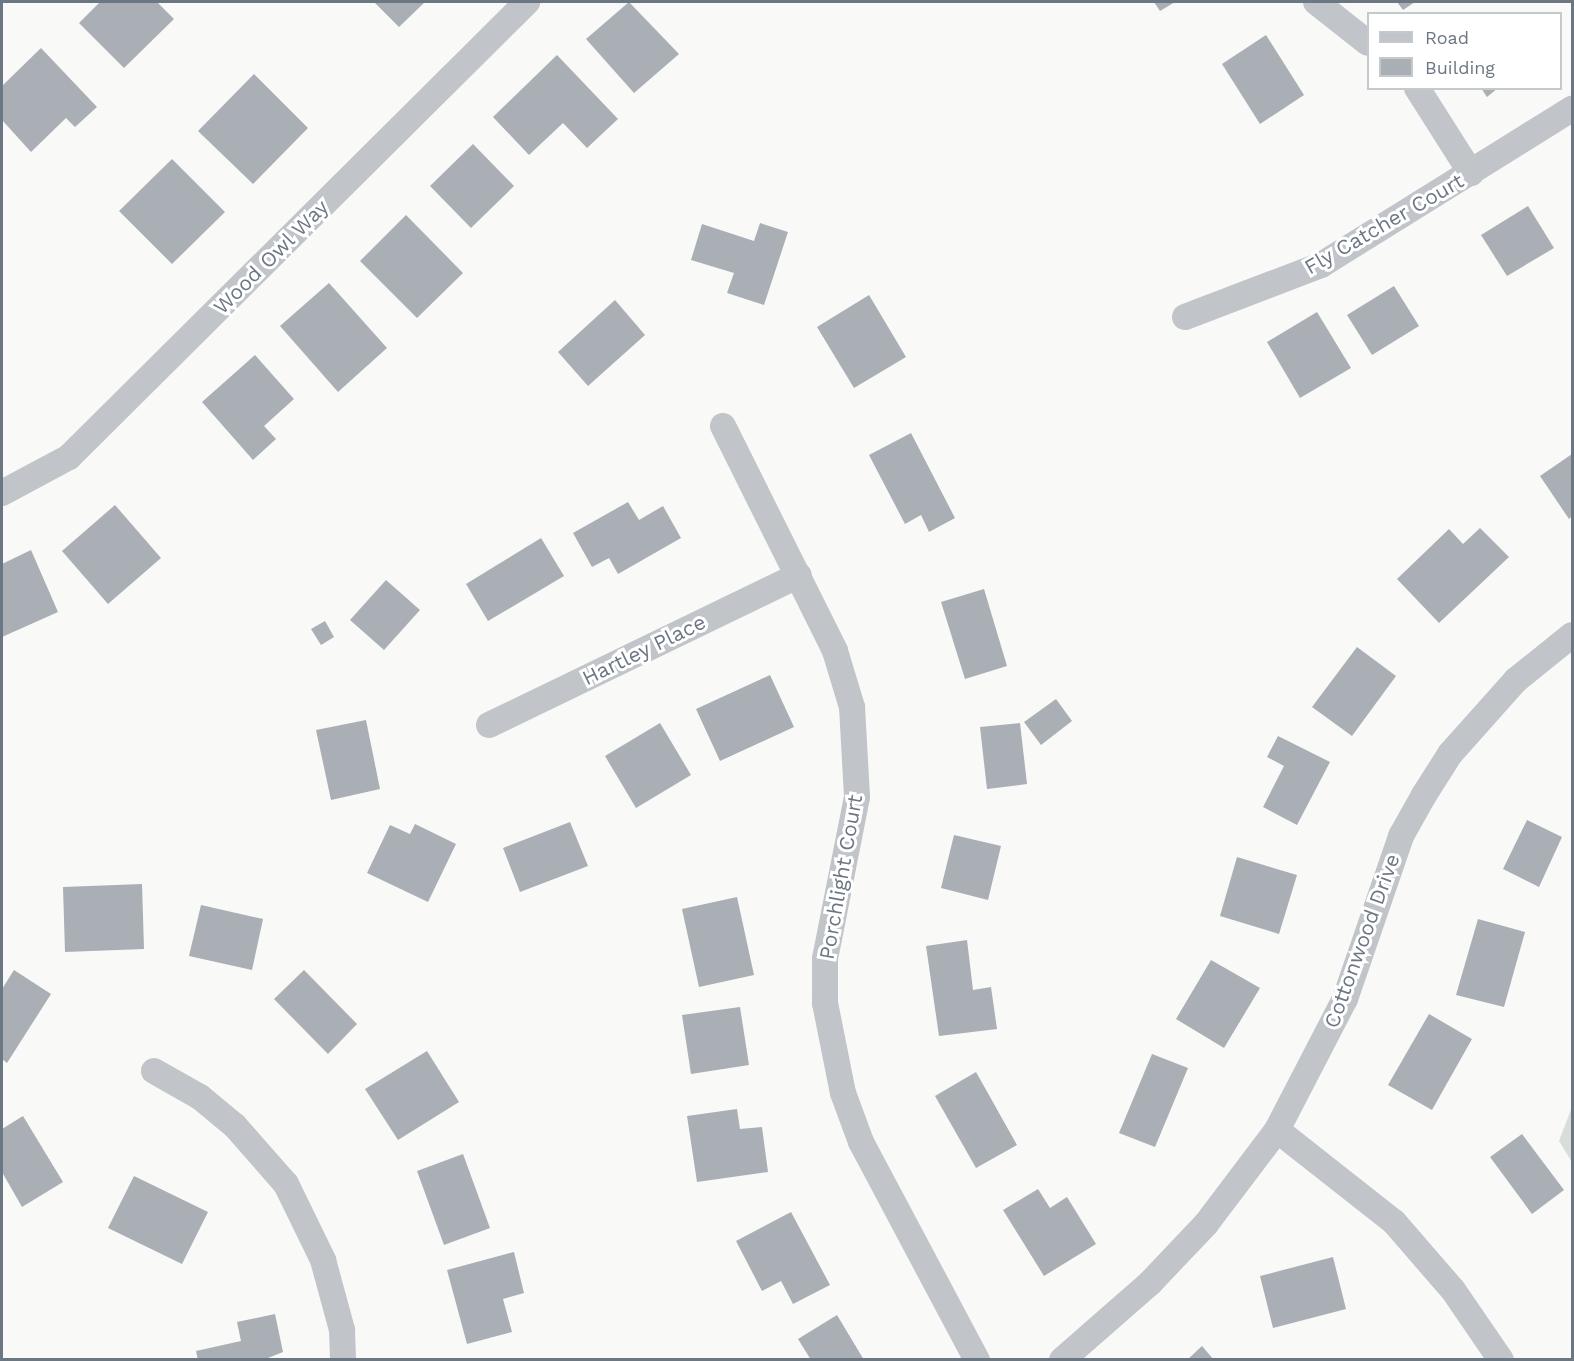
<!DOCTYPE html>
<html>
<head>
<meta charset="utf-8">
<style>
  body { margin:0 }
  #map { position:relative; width:1574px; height:1361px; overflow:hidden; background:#f9f9f7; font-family:"Work Sans",sans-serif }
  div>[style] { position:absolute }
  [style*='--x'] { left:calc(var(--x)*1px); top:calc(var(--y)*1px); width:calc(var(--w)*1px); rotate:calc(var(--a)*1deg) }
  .green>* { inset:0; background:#d9ddd7 }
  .building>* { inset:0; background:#a9afb5 }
  .street>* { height:26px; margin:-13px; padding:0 13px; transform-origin:13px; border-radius:13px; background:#c1c4c8 }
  span { translate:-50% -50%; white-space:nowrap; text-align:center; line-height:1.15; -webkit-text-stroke:6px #fff; paint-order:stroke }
  .street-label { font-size:21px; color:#6c7784 }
  .frame { position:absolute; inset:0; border:3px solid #6c7784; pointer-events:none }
  .legend { position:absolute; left:1367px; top:12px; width:195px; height:78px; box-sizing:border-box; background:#fff; border:2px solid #c4c9ce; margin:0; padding:8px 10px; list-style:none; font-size:18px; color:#6c7784 }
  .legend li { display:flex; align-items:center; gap:12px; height:30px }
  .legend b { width:30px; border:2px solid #c4c9ce }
</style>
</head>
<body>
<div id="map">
  <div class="green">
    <div style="clip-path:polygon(1572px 1107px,1572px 1162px,1559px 1141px)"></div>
  </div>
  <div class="building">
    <div style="clip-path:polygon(100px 2px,157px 2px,174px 19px,124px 68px,79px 23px)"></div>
    <div style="clip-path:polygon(374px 2px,425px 2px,399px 27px)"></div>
    <div style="clip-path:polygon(629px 2px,679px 54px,634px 93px,586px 39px)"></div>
    <div style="clip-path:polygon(1154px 2px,1175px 2px,1160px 11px)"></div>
    <div style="clip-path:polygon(1397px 2px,1415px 2px,1403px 10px)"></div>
    <div style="clip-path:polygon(1266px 35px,1304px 95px,1260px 124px,1222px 64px)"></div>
    <div style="clip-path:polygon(41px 48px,97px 107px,75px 127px,66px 118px,31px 152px,2px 120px,2px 86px)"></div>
    <div style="clip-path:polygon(557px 55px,618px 119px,587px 148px,563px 123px,529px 155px,493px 117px)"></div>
    <div style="clip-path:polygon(254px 74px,308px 128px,253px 184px,198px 131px)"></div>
    <div style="clip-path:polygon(1481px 88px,1498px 88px,1487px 97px)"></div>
    <div style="clip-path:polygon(473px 144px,514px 186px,471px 228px,430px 186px)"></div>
    <div style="clip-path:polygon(172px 159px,225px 212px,172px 264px,119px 211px)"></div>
    <div style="clip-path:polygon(1528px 206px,1554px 248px,1507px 276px,1481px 235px)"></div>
    <div style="clip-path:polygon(406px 215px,463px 273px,417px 318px,360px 261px)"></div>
    <div style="clip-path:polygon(760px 223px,788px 232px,764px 305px,727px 293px,734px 273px,691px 260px,702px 224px,754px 241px)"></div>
    <div style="clip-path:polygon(329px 283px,387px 348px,338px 392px,280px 326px)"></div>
    <div style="clip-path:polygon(1394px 286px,1419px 326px,1372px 355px,1347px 315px)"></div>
    <div style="clip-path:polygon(869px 295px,906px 357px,854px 388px,817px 327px)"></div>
    <div style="clip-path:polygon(615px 300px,645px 335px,588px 386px,558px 352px)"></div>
    <div style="clip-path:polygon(1317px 312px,1351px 368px,1300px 398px,1267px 342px)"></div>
    <div style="clip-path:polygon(255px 355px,294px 399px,264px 426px,276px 439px,253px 460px,202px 402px)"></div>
    <div style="clip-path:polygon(911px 433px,955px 518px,929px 532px,921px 515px,905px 524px,869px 455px)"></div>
    <div style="clip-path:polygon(1572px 454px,1572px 516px,1569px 519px,1540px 476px)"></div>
    <div style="clip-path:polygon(628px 502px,639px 520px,663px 506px,681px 538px,618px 574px,609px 558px,592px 567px,573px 533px)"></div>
    <div style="clip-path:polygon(115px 505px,161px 558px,108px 604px,62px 551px)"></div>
    <div style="clip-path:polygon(1480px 528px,1509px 557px,1439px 623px,1397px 579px,1449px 529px,1463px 544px)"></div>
    <div style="clip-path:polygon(541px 538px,564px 576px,488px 621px,466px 584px)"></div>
    <div style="clip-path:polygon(31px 550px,58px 612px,2px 637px,2px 564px)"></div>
    <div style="clip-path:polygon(386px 580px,420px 610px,384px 650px,350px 620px)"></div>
    <div style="clip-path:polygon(984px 589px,1007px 666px,965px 679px,941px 602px)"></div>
    <div style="clip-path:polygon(325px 621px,334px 637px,321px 645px,311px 629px)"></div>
    <div style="clip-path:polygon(1357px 647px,1396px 676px,1352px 736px,1312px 707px)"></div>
    <div style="clip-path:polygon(770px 675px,794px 727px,720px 761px,696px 709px)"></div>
    <div style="clip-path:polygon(1056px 699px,1072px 721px,1041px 745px,1024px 722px)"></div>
    <div style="clip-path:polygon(366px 720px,380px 789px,331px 800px,316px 730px)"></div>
    <div style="clip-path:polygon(660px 723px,691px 775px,636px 808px,605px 756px)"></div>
    <div style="clip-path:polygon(1020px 723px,1027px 784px,987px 789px,980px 727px)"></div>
    <div style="clip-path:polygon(1278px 736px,1330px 762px,1297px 825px,1263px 807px,1284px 766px,1267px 757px)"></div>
    <div style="clip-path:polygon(1527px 820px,1562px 837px,1539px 887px,1503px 869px)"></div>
    <div style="clip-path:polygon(570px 822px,588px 866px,520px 892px,503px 848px)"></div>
    <div style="clip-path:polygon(415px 824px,456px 844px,428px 902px,367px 873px,390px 825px,410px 834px)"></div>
    <div style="clip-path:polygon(954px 835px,1001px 846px,988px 900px,941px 888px)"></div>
    <div style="clip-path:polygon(1237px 857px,1297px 875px,1279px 934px,1220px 916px)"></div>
    <div style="clip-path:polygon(142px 884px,144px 949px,65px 952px,63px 887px)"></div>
    <div style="clip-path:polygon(737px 897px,754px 975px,699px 987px,682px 909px)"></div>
    <div style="clip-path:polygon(201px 905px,263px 919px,252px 970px,189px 956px)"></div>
    <div style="clip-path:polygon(1478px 919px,1525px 932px,1504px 1007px,1456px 995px)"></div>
    <div style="clip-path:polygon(967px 940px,973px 990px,991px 987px,997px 1029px,939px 1036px,926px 946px)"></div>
    <div style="clip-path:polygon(1211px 960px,1260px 988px,1224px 1048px,1176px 1019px)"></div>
    <div style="clip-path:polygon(14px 970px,51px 994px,7px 1063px,2px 1059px,2px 989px)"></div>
    <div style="clip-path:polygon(304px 970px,357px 1024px,328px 1054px,274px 999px)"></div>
    <div style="clip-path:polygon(740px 1007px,749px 1065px,691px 1074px,682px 1015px)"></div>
    <div style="clip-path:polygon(1429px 1014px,1472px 1039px,1432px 1110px,1388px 1085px)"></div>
    <div style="clip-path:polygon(427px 1051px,459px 1102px,398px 1140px,365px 1089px)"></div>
    <div style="clip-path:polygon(1152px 1054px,1188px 1068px,1155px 1147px,1119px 1133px)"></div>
    <div style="clip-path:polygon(976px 1072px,1017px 1145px,976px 1168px,935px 1096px)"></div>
    <div style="clip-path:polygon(737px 1109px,740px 1129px,762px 1127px,768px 1172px,697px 1182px,687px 1116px)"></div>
    <div style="clip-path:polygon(23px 1116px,63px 1182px,22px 1207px,2px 1172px,2px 1129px)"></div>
    <div style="clip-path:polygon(1522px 1134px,1564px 1190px,1532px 1214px,1490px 1157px)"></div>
    <div style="clip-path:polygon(463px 1154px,490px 1228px,444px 1245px,417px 1171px)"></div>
    <div style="clip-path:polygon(134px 1176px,208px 1212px,182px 1264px,108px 1228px)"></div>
    <div style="clip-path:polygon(1038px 1189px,1050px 1208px,1067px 1197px,1096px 1244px,1044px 1276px,1003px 1210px)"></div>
    <div style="clip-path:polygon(791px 1212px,830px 1285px,793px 1304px,781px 1281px,762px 1291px,736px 1241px)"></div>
    <div style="clip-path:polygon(514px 1252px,524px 1293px,503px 1299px,512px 1332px,467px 1344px,447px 1270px)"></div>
    <div style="clip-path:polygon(1333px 1257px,1346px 1309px,1273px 1328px,1260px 1276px)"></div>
    <div style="clip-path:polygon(275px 1314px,283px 1352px,263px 1360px,198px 1360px,196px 1351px,241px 1341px,237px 1322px)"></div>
    <div style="clip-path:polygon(837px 1315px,864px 1360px,811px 1360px,798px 1339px)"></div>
    <div style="clip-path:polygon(1202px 1346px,1214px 1360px,1187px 1360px)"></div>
  </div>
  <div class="street">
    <div style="--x:1316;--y:2;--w:66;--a:38.3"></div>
    <div style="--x:1417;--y:88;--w:101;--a:57.6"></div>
    <div style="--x:1185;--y:317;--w:146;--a:-20.9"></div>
    <div style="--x:1321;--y:265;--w:296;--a:-31.9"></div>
    <div style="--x:723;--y:426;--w:251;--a:63.5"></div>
    <div style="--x:835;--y:651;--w:59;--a:73.1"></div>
    <div style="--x:852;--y:707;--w:90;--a:86.8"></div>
    <div style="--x:857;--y:797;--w:165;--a:101.2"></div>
    <div style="--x:825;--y:959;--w:44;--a:90"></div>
    <div style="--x:825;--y:1003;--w:92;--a:78.7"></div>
    <div style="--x:843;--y:1093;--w:52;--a:69.8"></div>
    <div style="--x:861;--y:1142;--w:247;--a:62"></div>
    <div style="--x:2;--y:493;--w:76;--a:-28.2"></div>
    <div style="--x:69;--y:457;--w:646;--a:-44.81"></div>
    <div style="--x:489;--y:725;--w:344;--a:-25.8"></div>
    <div style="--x:154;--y:1071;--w:53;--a:29.5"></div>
    <div style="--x:200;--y:1097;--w:45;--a:39.6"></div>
    <div style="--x:235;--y:1126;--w:77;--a:48.7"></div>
    <div style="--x:286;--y:1184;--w:85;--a:64"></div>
    <div style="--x:323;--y:1260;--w:73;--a:74.8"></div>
    <div style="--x:342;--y:1330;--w:30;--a:88"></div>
    <div style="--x:1277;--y:1130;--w:149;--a:38.2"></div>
    <div style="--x:1394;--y:1222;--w:90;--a:49.1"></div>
    <div style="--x:1453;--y:1290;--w:85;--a:55.6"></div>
    <div style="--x:1062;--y:1360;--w:117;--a:-41.2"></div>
    <div style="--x:1150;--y:1283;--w:81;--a:-46.5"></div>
    <div style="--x:1206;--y:1224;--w:118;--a:-52.9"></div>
    <div style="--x:1277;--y:1130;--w:148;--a:-62.6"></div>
    <div style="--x:1345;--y:999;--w:172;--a:-71"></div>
    <div style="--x:1401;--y:836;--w:47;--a:-60.7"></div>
    <div style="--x:1424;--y:795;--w:49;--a:-57.6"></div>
    <div style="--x:1450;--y:754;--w:99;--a:-48.3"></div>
    <div style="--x:1516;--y:680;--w:72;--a:-38.8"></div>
  </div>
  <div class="street-label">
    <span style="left:1384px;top:224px;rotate:-30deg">Fly Catcher Court</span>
    <span style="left:271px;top:257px;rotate:-45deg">Wood Owl Way</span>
    <span style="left:644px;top:650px;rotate:-26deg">Hartley Place</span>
    <span style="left:841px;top:877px;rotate:-80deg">Porchlight Court</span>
    <span style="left:1362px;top:941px;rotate:-70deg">Cottonwood Drive</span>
  </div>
  <div class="frame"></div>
  <ul class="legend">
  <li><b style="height:8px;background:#c1c4c8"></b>Road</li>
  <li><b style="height:16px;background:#a9afb5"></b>Building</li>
  </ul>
</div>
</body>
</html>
